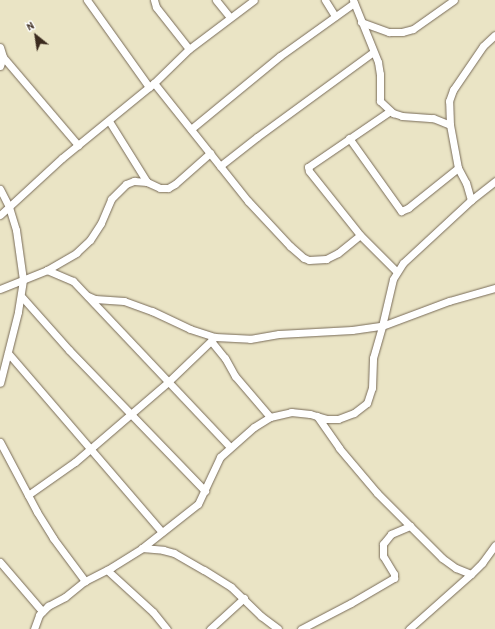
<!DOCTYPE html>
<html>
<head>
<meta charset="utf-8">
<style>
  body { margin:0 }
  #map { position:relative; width:495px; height:629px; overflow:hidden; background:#eae4c5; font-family:"Patrick Hand",sans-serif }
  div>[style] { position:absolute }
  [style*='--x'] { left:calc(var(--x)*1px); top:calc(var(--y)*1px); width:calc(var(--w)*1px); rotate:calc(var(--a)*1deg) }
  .roads { filter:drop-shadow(0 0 1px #786b58) drop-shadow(0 0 1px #786b58) }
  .street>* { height:7px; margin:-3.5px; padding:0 3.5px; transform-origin:3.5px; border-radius:3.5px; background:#fff }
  span { translate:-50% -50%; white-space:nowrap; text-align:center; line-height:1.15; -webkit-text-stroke:3px #fff; paint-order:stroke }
  .north { position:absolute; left:16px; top:16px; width:40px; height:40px; -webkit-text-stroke:3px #fff; paint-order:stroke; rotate:330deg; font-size:11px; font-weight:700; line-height:16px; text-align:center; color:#3b2a1e }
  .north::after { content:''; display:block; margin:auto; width:14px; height:18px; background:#3b2a1e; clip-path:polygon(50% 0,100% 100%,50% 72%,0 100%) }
</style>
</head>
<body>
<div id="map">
  <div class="roads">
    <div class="street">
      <div style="--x:87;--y:0;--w:107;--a:54.5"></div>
      <div style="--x:154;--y:0;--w:7;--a:74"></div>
      <div style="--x:156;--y:7;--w:53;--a:51.8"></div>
      <div style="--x:216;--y:0;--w:22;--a:51"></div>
      <div style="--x:325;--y:0;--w:19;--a:58"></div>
      <div style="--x:353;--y:0;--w:67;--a:68"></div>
      <div style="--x:378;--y:62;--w:12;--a:81"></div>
      <div style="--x:380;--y:74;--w:27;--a:90"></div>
      <div style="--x:380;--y:101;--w:18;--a:43"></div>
      <div style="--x:393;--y:113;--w:9;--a:18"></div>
      <div style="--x:402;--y:116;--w:31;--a:4"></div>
      <div style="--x:433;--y:118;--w:18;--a:22"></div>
      <div style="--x:361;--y:22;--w:30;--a:20"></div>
      <div style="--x:389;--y:32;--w:13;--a:0"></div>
      <div style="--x:402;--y:32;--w:11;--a:-15"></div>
      <div style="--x:413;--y:29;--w:50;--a:-35.3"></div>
      <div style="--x:0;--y:47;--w:10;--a:73"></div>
      <div style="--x:3;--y:57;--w:116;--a:49.6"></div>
      <div style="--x:0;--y:66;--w:9;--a:-72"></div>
      <div style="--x:154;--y:83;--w:151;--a:51.5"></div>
      <div style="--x:248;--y:201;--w:62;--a:47"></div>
      <div style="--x:290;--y:246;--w:18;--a:41"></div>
      <div style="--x:304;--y:258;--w:5;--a:22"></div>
      <div style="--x:309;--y:260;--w:17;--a:-3"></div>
      <div style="--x:326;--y:259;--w:13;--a:-27"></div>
      <div style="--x:338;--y:253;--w:28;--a:-39"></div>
      <div style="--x:390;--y:111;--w:99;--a:145.7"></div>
      <div style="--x:308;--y:167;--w:4;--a:76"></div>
      <div style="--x:309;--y:171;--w:82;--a:51.4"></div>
      <div style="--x:360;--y:235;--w:52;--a:45"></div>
      <div style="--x:109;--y:121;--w:72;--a:58.1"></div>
      <div style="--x:191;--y:129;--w:115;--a:-39.4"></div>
      <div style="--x:280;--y:56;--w:91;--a:-35.6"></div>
      <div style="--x:349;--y:138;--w:90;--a:54.5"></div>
      <div style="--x:401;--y:211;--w:8;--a:-23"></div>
      <div style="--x:408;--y:208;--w:64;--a:-38.7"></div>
      <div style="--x:220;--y:166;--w:47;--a:-38.1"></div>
      <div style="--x:257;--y:137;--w:144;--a:-36.2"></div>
      <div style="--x:0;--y:189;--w:20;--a:63"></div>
      <div style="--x:9;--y:207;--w:24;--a:73"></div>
      <div style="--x:16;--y:230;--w:50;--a:82"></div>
      <div style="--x:23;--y:280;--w:32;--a:99"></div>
      <div style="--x:18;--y:312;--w:73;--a:104.2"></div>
      <div style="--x:471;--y:200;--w:18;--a:-106"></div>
      <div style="--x:466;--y:183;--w:17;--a:-118"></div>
      <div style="--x:458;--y:168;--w:44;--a:-100.5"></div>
      <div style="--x:450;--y:125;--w:24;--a:-92"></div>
      <div style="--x:449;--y:101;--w:12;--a:-70"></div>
      <div style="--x:453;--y:90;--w:53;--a:-55.7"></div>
      <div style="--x:483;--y:46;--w:16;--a:-43"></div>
      <div style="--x:0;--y:215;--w:84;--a:-42.6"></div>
      <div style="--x:62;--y:158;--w:119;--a:-39.2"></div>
      <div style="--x:154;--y:83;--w:49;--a:-44.2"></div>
      <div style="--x:189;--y:49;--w:81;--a:-37"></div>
      <div style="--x:47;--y:270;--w:28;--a:23"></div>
      <div style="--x:73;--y:281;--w:228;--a:46.6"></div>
      <div style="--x:0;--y:289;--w:51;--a:-22"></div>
      <div style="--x:47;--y:270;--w:34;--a:-30"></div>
      <div style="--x:76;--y:253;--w:19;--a:-43"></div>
      <div style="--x:90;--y:240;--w:20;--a:-57"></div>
      <div style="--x:101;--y:223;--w:26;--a:-67"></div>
      <div style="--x:111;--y:199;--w:21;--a:-45"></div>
      <div style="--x:126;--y:184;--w:9;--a:-21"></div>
      <div style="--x:134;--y:181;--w:13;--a:4"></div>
      <div style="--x:147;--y:182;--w:14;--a:25"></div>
      <div style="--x:160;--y:188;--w:8;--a:0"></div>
      <div style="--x:168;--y:188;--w:8;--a:-30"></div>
      <div style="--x:175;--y:184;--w:47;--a:-41.5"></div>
      <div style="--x:88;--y:296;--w:8;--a:23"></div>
      <div style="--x:95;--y:299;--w:29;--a:4"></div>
      <div style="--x:124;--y:301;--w:30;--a:20"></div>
      <div style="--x:152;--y:311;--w:42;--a:25.3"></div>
      <div style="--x:190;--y:329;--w:26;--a:18"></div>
      <div style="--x:215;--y:337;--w:35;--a:3"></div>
      <div style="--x:250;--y:339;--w:29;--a:-10"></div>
      <div style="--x:279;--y:334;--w:73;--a:-3.1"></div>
      <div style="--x:352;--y:330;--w:30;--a:-8"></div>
      <div style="--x:382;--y:326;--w:72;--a:-20.5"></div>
      <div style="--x:449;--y:301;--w:48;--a:-15.8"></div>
      <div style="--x:22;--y:297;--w:71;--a:48.4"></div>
      <div style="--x:69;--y:350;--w:196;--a:46"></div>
      <div style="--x:211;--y:341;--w:22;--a:51"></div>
      <div style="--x:225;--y:358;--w:21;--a:61"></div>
      <div style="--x:235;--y:376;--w:54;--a:49.5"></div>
      <div style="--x:8;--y:353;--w:236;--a:49.3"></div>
      <div style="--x:317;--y:416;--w:39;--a:55"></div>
      <div style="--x:339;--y:448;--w:59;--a:49.8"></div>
      <div style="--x:377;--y:493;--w:92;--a:45"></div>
      <div style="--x:442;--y:558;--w:17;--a:36"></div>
      <div style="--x:456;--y:568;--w:16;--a:22"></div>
      <div style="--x:0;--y:442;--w:79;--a:62.1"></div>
      <div style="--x:37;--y:512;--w:31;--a:58"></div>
      <div style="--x:53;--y:538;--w:54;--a:53.3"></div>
      <div style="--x:28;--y:495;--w:57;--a:-35.1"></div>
      <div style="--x:75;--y:462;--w:123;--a:-40.7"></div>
      <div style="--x:168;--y:382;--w:65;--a:-43.8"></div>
      <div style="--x:142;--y:548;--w:21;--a:5"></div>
      <div style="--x:163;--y:550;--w:11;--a:15"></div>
      <div style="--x:174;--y:553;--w:34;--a:30"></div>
      <div style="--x:204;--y:570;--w:32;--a:32"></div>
      <div style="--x:231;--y:587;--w:42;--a:44"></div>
      <div style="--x:261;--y:616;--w:21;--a:37"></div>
      <div style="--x:0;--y:562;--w:65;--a:49.4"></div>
      <div style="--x:107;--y:570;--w:62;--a:42.4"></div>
      <div style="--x:153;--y:612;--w:22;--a:51"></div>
      <div style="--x:34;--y:629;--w:15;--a:-70"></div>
      <div style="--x:39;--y:615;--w:13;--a:-45"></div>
      <div style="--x:48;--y:606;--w:19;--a:-28"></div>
      <div style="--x:65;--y:597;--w:26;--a:-39"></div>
      <div style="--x:85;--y:581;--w:30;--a:-27"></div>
      <div style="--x:112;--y:567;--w:36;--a:-32"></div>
      <div style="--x:142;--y:548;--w:71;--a:-38.2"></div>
      <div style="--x:198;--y:504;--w:52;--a:-64.9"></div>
      <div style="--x:220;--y:457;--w:45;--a:-41.4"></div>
      <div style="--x:254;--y:427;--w:19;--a:-32"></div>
      <div style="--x:270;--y:417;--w:22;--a:-13"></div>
      <div style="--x:291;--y:412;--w:19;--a:6"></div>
      <div style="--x:310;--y:414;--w:17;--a:17"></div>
      <div style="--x:326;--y:419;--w:12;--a:0"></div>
      <div style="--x:338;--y:419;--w:17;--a:-21"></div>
      <div style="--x:354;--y:413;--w:16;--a:-38"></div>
      <div style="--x:367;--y:403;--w:16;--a:-72"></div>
      <div style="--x:372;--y:388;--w:30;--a:-88"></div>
      <div style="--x:373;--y:358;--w:33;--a:-74"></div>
      <div style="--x:382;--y:326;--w:48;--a:-76.8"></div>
      <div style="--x:393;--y:279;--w:19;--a:-58"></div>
      <div style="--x:403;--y:263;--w:93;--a:-42.8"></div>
      <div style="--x:471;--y:200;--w:31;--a:-38"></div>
      <div style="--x:210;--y:629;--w:46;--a:-42.4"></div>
      <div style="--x:301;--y:629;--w:56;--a:-27.5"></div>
      <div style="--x:351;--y:603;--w:50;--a:-30.2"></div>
      <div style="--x:394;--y:578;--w:4;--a:-90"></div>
      <div style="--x:394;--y:574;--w:21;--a:-121"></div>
      <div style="--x:383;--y:556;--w:12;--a:-90"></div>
      <div style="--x:383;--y:544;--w:13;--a:-51"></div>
      <div style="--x:391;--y:534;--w:21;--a:-23"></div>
      <div style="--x:409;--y:629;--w:83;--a:-41.6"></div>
      <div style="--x:471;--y:574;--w:16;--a:-45"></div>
      <div style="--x:482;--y:563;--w:22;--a:-54"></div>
    </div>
  </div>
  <div class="north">N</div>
</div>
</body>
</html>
